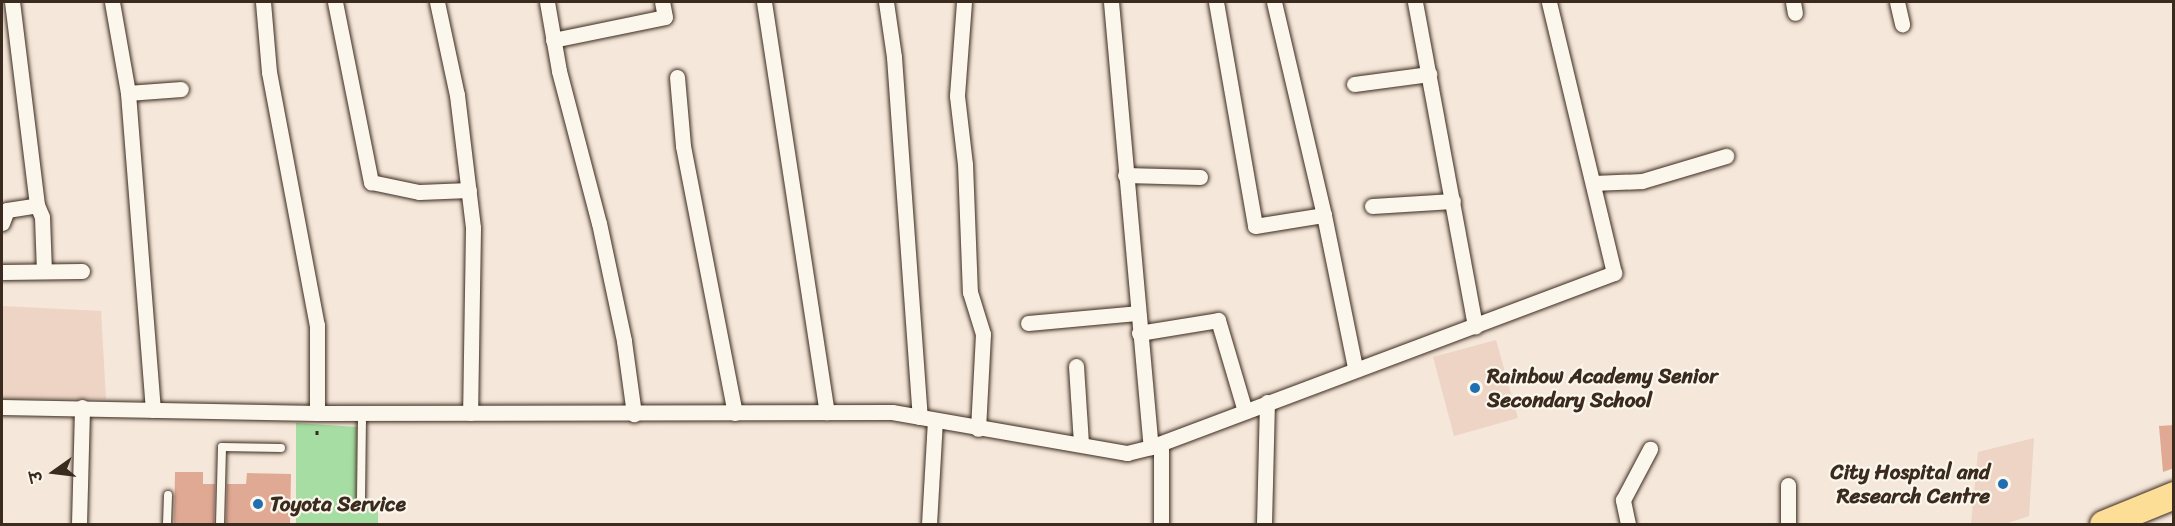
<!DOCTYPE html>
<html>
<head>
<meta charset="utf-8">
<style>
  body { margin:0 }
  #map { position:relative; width:2175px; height:526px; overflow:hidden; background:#f5e7da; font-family:Sriracha,"Playpen Sans Deva",sans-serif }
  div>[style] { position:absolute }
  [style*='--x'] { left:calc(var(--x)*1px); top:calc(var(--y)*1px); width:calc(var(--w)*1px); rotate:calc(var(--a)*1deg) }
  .built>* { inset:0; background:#eed4c5 }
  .green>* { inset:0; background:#a5dda2 }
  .building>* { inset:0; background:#dfa994 }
  .path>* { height:3px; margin-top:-1.5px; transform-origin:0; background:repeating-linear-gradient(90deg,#3b2a1e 0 4.5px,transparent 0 9px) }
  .roads { filter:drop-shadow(0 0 2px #3b2a1e) drop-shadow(0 0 2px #3b2a1e) }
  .lane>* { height:8px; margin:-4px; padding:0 4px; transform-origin:4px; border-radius:4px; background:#fbf7ec }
  .street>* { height:15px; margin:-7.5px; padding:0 7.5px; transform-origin:7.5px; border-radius:7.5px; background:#fbf7ec }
  .highway>* { height:27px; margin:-13.5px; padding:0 13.5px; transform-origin:13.5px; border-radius:13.5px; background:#fcde96 }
  .dots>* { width:16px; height:16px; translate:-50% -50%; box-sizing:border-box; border:3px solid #fbf7ec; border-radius:50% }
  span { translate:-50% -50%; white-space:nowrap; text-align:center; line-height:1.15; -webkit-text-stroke:4.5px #fbf7ec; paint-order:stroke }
  .poi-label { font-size:21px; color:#3b2a1e; font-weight:700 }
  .left { translate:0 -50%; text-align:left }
  .right { translate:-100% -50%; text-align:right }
  .frame { position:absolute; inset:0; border:3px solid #3b2a1e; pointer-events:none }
  .north { position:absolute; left:24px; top:442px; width:60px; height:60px; -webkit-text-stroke:4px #fbf7ec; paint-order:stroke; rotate:256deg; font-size:16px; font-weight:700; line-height:24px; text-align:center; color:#3b2a1e }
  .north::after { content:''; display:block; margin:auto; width:21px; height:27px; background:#3b2a1e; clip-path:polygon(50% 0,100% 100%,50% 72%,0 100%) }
</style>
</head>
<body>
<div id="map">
  <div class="built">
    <div style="clip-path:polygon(2px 306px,101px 311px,106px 399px,2px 399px)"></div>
    <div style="clip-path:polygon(1496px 340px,1518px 418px,1454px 436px,1433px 357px)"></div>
    <div style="clip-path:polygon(2034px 438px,2029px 516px,2005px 524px,1971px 524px,1978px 452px)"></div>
  </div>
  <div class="green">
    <div style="clip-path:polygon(296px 423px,357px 427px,356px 501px,378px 503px,378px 524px,296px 524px)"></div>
  </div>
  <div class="building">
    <div style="clip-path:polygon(2174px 425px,2174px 468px,2163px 472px,2159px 426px)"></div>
    <div style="clip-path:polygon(175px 472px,203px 472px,203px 484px,215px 484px,214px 525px,174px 525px)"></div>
    <div style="clip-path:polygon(247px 473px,291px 474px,290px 525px,226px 525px,227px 484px,246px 484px)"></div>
  </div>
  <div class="path">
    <div style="--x:317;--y:435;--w:8;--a:-90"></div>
  </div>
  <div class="roads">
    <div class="lane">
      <div style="--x:361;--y:499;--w:86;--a:-89.3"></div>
      <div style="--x:167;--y:524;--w:29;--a:-88"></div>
      <div style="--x:220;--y:524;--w:77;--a:-88.5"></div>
      <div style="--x:222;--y:447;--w:59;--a:1"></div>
    </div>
    <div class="street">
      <div style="--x:112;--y:2;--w:92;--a:80"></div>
      <div style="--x:128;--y:93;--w:318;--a:85.5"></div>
      <div style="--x:263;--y:2;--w:70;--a:85.1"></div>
      <div style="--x:269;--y:72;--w:258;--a:79.3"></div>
      <div style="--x:317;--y:325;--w:88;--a:90"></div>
      <div style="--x:335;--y:2;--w:184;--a:78.7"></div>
      <div style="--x:371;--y:182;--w:49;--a:11.8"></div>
      <div style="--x:419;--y:192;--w:50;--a:-2.3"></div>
      <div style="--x:437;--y:2;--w:95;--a:77.9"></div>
      <div style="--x:457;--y:95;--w:134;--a:83.1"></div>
      <div style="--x:473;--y:228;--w:185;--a:90.9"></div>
      <div style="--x:547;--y:2;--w:70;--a:80.1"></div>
      <div style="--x:559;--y:71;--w:157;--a:75.3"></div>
      <div style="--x:599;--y:223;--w:121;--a:78"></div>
      <div style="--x:624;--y:341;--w:74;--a:82.2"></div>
      <div style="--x:764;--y:2;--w:415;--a:81.3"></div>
      <div style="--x:886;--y:2;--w:56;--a:81.7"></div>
      <div style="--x:894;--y:57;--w:361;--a:85.9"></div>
      <div style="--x:964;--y:2;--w:94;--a:94.3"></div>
      <div style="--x:957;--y:96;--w:68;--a:83.3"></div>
      <div style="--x:965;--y:164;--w:128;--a:87.8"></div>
      <div style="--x:970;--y:292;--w:44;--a:72.8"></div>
      <div style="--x:983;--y:334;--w:95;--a:93"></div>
      <div style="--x:1111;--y:2;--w:447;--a:84.9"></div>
      <div style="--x:1216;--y:2;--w:227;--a:80.1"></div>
      <div style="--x:1255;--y:226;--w:70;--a:-9.1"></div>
      <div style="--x:1274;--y:2;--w:219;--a:76.8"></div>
      <div style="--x:1324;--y:215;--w:155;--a:78.5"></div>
      <div style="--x:1415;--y:2;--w:330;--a:79.5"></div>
      <div style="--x:1793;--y:2;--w:11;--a:80"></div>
      <div style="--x:1897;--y:2;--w:23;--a:77"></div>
      <div style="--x:553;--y:40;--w:114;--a:-11.6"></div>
      <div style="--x:665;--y:17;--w:15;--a:-101"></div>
      <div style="--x:677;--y:77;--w:69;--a:85"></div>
      <div style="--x:683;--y:146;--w:272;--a:79"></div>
      <div style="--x:1354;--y:84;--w:76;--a:-7.6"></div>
      <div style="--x:128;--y:93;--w:53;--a:-4.3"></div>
      <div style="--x:1125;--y:175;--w:75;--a:1.5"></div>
      <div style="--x:1593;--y:183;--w:49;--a:-2.3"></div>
      <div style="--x:1642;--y:181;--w:88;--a:-16.6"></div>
      <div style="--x:37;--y:205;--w:13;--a:67"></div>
      <div style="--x:42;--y:217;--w:54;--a:87.9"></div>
      <div style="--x:1372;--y:206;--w:81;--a:-3.5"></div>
      <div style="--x:2;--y:223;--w:14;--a:-69"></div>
      <div style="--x:7;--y:210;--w:30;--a:-9"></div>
      <div style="--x:37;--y:205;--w:205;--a:-97"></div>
      <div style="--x:2;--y:272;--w:80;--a:-0.7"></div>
      <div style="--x:1028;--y:323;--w:109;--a:-5.2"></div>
      <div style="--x:1139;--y:333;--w:80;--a:-9.3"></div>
      <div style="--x:1218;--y:320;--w:95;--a:73.5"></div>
      <div style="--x:1076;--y:366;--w:78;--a:86.3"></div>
      <div style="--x:2;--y:407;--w:315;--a:1.1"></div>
      <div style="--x:317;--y:413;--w:575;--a:-0.1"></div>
      <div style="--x:892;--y:412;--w:239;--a:9.9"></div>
      <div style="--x:1127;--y:453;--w:25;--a:-14"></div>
      <div style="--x:1151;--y:447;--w:495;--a:-20.6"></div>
      <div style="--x:1614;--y:273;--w:279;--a:-103.5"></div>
      <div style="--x:1161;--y:444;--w:80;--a:90"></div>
      <div style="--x:1788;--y:485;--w:39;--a:90"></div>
      <div style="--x:79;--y:524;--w:117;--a:-88.5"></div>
      <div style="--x:929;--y:524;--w:103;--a:-86.7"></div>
      <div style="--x:1264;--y:524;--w:122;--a:-88.6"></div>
      <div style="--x:1628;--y:524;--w:25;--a:-102"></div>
      <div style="--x:1623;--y:500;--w:58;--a:-62.1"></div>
    </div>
    <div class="highway">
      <div style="--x:2103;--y:524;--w:77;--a:-22.2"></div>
    </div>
  </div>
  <div class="dots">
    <div style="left:1475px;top:388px;background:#1f6fb2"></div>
    <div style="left:2003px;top:484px;background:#1f6fb2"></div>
    <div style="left:258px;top:504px;background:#1f6fb2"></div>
  </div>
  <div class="poi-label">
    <span class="left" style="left:1487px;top:388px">Rainbow Academy Senior<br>Secondary School</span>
    <span class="right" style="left:1990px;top:484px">City Hospital and<br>Research Centre</span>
    <span class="left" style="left:270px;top:504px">Toyota Service</span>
  </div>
  <div class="frame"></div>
  <div class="north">उ</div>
</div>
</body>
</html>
